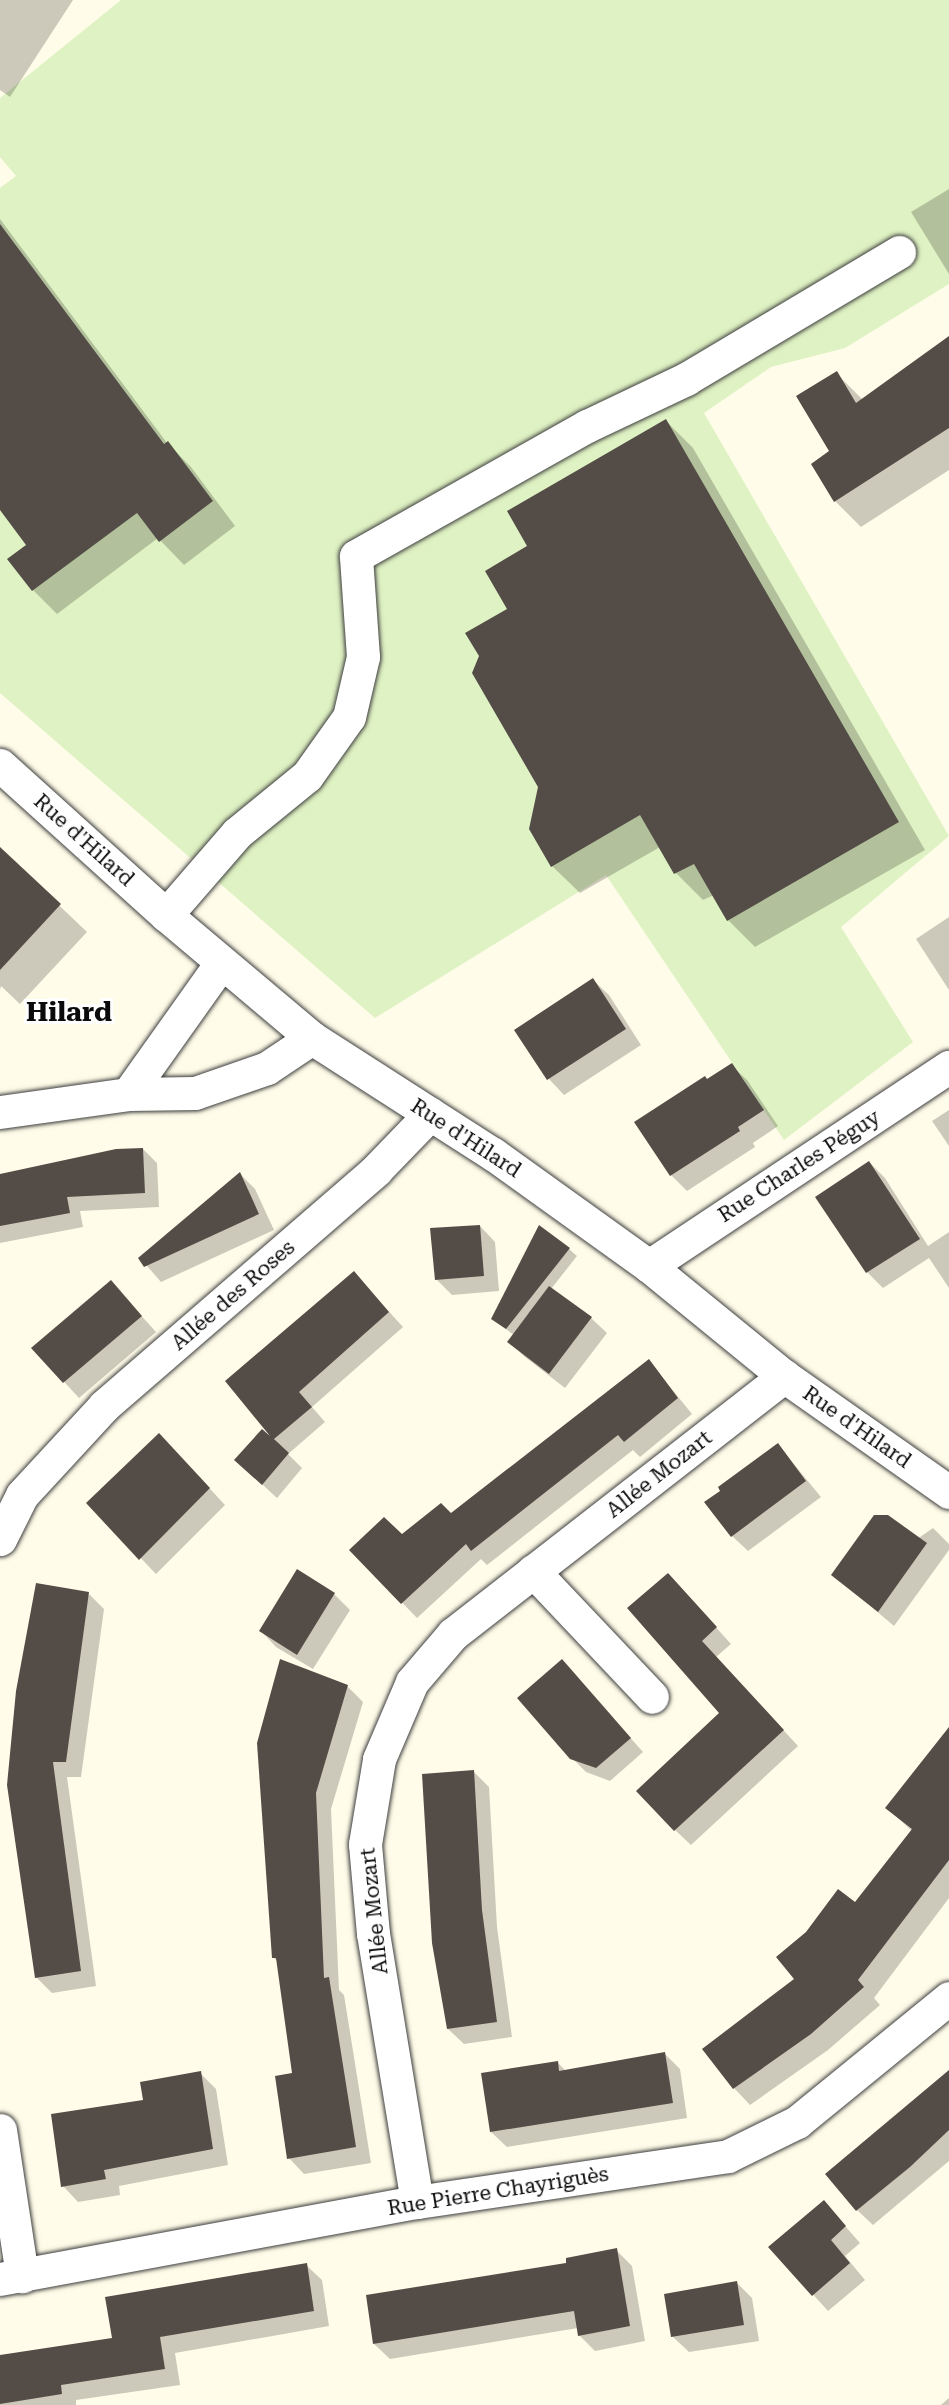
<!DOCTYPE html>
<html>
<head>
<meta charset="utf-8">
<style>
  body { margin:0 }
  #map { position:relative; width:949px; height:2405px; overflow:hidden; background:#fffce9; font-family:"Roboto Serif",serif }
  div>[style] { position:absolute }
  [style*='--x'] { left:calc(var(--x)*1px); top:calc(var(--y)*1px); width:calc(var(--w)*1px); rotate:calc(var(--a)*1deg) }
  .pitch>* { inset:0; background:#dff2c3 }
  .shadow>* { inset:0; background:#0003 }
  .building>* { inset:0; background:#544d47 }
  .roads { filter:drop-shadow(0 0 2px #3e3e3e) drop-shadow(0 0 2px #3e3e3e) }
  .minor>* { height:33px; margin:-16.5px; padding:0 16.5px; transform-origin:16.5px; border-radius:16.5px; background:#fff }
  span { translate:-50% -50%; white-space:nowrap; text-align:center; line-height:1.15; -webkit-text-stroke:6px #fff; paint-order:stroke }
  .street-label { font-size:21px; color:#0b0b0b }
  .district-label { font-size:27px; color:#0b0b0b; font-weight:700 }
</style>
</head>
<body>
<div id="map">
  <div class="pitch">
    <div style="clip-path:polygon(121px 0,949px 0,949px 284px,845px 348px,771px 367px,704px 413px,949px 836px,841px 927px,913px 1042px,784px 1140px,606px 875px,375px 1018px,0 693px,0 188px,16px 176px,0 157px,0 98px)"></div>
  </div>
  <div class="shadow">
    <div style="clip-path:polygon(0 0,73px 0,10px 97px,0 90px)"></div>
    <div style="clip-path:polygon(949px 189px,949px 274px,911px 212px)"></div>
    <div style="clip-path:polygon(0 219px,167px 443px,191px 467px,235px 526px,184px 565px,158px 538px,57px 614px,33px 590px,28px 545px,0 507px)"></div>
    <div style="clip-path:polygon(949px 339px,949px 470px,861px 527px,835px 501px,831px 452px,836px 373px,863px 400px)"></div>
    <div style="clip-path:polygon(666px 421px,693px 448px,925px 850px,755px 947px,728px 920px,714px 895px,703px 900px,676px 873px,660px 847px,580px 893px,552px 866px,509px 610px,529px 547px)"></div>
    <div style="clip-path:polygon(0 849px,87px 932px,20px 1004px,1px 986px,0 990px)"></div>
    <div style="clip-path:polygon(949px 917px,949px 990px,916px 939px)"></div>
    <div style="clip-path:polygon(593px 980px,609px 995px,641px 1045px,564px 1095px,549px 1079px,516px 1030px)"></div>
    <div style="clip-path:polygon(731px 1065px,747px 1080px,778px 1126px,753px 1143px,755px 1147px,687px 1191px,671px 1175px,707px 1081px)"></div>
    <div style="clip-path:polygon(949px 1110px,949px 1146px,932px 1121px)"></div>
    <div style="clip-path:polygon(143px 1149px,157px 1163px,159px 1207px,80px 1211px,83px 1227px,0 1243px,0 1175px)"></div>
    <div style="clip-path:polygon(869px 1162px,885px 1178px,928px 1246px,949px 1232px,949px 1288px,929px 1258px,883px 1288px,867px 1272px)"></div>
    <div style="clip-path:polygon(240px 1174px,255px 1189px,274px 1230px,161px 1282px,140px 1258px)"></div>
    <div style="clip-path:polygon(480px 1226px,495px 1242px,499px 1291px,452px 1295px,436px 1279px)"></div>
    <div style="clip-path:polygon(569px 1249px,577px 1256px,551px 1289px,591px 1318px,607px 1333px,565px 1388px,525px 1357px,509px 1342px,514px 1335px,492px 1319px)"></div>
    <div style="clip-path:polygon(354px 1273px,403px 1327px,312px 1407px,325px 1422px,288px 1454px,302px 1468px,277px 1498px,251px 1474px,276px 1441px,227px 1381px)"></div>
    <div style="clip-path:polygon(111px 1282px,156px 1332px,79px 1398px,33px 1348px)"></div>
    <div style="clip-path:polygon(649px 1361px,692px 1414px,640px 1457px,633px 1450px,487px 1565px,481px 1559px,417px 1618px,351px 1550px,402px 1536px,451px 1515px)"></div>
    <div style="clip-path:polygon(778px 1445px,821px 1497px,748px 1551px,732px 1536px)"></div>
    <div style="clip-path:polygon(175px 1451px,225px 1505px,156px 1574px,88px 1503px)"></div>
    <div style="clip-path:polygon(933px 1528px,949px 1544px,949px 1550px,894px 1626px,848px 1587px)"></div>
    <div style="clip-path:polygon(683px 1591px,731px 1644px,716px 1657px,798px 1746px,691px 1845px,675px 1830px,721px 1713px)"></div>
    <div style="clip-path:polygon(89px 1594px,104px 1609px,81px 1777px,67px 1777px,96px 1986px,52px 1993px,36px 1977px,8px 1785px)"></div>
    <div style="clip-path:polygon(334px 1594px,350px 1610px,313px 1669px,276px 1647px,261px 1631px)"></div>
    <div style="clip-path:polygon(562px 1661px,643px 1752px,610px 1781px,586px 1772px,572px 1758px)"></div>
    <div style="clip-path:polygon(347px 1686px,363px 1702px,331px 1809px,339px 1990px,344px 1995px,371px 2163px,304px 2174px,289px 2158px,293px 2075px,278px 1962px,274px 1958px,258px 1743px)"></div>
    <div style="clip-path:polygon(949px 1729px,949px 1898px,874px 1998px,880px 2005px,828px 2050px,750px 2105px,734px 2088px,796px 1979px,912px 1831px,887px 1808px)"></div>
    <div style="clip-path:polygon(473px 1771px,489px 1787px,497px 1927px,512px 2037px,464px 2044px,448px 2029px)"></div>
    <div style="clip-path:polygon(665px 2054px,680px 2069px,687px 2118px,507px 2147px,491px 2132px,557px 2062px,566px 2071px)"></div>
    <div style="clip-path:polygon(949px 2071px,949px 2161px,873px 2225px,857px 2210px)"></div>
    <div style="clip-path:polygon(200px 2073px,216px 2089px,228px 2165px,119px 2186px,120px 2195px,78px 2202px,63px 2186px,144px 2101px)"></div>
    <div style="clip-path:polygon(824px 2202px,860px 2243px,845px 2256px,865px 2280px,828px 2311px,770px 2247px)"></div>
    <div style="clip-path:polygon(616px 2250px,632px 2266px,645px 2341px,595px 2351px,579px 2335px,578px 2328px,390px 2359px,374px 2344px,568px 2264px)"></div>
    <div style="clip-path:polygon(306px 2265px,322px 2280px,329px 2326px,175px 2353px,180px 2385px,76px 2400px,76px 2405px,0 2405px,0 2358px,113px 2340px)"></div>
    <div style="clip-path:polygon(736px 2282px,752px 2298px,759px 2341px,689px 2352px,673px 2337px,665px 2295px)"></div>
    <div style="clip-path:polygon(949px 2398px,949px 2405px,941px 2405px)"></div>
  </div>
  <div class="building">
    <div style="clip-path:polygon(0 224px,164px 444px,168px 441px,213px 501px,159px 542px,137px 513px,32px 591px,7px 559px,26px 545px,0 510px)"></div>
    <div style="clip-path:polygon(949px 336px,949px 428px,834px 502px,811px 464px,829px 451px,796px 396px,837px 371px,856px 403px)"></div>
    <div style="clip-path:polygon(666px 419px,899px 822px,727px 921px,694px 864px,674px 874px,640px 815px,551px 867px,529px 829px,538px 787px,472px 673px,479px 656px,465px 633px,507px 609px,485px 571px,527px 546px,507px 511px)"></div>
    <div style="clip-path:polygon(0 847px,61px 904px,0 970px)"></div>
    <div style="clip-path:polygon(593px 978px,626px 1029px,547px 1080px,514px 1030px)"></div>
    <div style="clip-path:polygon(732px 1063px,764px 1110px,738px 1127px,740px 1131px,670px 1176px,634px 1122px,705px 1076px,707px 1079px)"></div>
    <div style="clip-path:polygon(143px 1148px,145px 1193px,67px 1197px,70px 1213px,0 1226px,0 1174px,116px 1149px)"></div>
    <div style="clip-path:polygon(869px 1161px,920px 1239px,866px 1273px,815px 1197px)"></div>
    <div style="clip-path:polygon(240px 1172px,259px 1214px,144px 1267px,138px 1258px)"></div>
    <div style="clip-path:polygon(480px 1225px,484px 1276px,435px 1280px,430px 1228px)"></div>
    <div style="clip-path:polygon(539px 1225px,570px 1248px,506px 1329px,491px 1319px)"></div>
    <div style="clip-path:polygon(354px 1271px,389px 1312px,299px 1392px,312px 1407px,274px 1439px,289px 1453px,262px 1485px,234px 1460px,262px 1429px,270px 1436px,225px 1381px)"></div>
    <div style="clip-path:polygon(111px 1280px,142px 1316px,63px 1383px,31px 1348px)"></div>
    <div style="clip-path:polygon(549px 1286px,592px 1317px,549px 1374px,507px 1342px)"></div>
    <div style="clip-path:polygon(649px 1359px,678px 1398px,624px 1442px,618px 1435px,471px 1551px,466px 1544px,401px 1604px,349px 1550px,384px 1517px,402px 1534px,441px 1503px,451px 1513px)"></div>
    <div style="clip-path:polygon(159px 1433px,210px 1488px,139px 1560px,86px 1503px)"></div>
    <div style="clip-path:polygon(778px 1443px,806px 1481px,731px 1537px,704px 1502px,720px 1491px,718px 1487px)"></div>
    <div style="clip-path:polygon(874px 1515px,888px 1515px,927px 1543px,878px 1612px,831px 1575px)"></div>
    <div style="clip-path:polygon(297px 1569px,335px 1593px,297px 1655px,259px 1631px)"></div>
    <div style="clip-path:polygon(668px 1573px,717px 1627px,702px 1641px,784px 1730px,674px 1831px,636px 1791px,719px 1713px,627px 1608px)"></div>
    <div style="clip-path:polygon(36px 1583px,89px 1592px,66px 1762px,53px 1762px,81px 1971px,35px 1978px,7px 1785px,16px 1691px)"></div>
    <div style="clip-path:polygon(280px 1659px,348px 1685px,316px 1793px,324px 1978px,329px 1977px,356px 2147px,287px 2159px,275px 2076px,292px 2073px,276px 1958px,272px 1958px,257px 1743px)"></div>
    <div style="clip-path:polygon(562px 1659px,631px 1738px,596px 1768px,570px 1759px,517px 1698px)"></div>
    <div style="clip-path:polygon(949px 1727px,949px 1860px,858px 1980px,864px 1987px,811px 2034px,733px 2089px,702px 2049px,794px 1979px,776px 1957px,806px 1932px,838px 1889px,855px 1902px,912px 1829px,885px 1808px)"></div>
    <div style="clip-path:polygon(474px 1770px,482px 1910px,497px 2022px,447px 2029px,432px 1943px,422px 1774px)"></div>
    <div style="clip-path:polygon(665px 2052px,673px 2103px,490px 2132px,481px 2073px,558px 2061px,559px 2071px)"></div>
    <div style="clip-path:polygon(949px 2070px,949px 2130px,910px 2167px,856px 2211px,825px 2174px)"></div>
    <div style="clip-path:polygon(201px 2071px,213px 2149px,104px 2170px,106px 2179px,61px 2187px,51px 2114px,143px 2100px,140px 2082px)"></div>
    <div style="clip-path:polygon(824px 2200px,846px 2226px,831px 2240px,850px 2263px,812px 2296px,768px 2247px)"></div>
    <div style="clip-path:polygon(617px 2248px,630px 2326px,578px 2336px,574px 2311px,373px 2344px,366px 2295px,566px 2263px,566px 2258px)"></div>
    <div style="clip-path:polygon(307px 2263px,314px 2311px,160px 2337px,165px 2369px,61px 2385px,62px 2394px,0 2404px,0 2355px,112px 2338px,105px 2297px)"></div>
    <div style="clip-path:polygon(737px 2281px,744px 2325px,671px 2337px,664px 2294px)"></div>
  </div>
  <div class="roads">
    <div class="minor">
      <div style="--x:0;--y:765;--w:224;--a:42.1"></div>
      <div style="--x:166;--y:915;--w:191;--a:40.1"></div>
      <div style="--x:312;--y:1038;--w:215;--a:32.7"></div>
      <div style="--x:493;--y:1154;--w:192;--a:35.7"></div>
      <div style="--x:649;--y:1266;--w:174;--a:39.2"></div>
      <div style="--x:784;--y:1376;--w:202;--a:35.1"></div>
      <div style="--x:166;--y:915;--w:108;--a:-49.1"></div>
      <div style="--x:237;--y:833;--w:90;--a:-39.2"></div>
      <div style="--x:307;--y:776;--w:72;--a:-54.6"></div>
      <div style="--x:349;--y:717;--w:62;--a:-76.9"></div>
      <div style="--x:363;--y:657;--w:101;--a:-94"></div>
      <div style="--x:356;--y:556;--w:265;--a:-29.4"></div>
      <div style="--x:587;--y:426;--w:110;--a:-25.4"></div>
      <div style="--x:686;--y:379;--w:248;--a:-30.8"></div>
      <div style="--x:128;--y:1094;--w:161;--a:-54.6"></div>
      <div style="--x:0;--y:1112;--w:129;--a:-8"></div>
      <div style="--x:128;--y:1094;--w:67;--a:-0.9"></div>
      <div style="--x:195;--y:1093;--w:76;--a:-19.1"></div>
      <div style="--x:267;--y:1068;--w:54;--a:-33.7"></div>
      <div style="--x:649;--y:1266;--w:360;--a:-33.6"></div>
      <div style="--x:0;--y:1539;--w:49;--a:-63.4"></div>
      <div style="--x:22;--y:1495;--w:121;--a:-47.3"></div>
      <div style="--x:104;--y:1406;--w:360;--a:-40.9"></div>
      <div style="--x:376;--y:1170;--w:78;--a:-46"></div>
      <div style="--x:533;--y:1571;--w:173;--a:46.6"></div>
      <div style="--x:0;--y:2130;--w:148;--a:81.4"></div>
      <div style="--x:417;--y:2202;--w:272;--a:-99.3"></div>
      <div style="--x:373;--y:1934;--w:90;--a:-95.1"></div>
      <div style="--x:365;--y:1844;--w:86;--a:-80.6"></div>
      <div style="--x:379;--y:1759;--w:84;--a:-66.8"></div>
      <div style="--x:412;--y:1682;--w:63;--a:-49.5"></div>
      <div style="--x:453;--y:1634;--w:420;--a:-37.9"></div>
      <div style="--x:0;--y:2279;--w:424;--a:-10.5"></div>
      <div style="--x:417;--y:2202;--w:314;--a:-8.4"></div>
      <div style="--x:728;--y:2156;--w:77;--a:-26.2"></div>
      <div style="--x:797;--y:2122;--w:196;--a:-39.2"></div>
    </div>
  </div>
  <div class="street-label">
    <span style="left:84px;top:840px;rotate:42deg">Rue d'Hilard</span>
    <span style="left:466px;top:1138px;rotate:33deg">Rue d'Hilard</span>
    <span style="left:799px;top:1166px;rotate:-33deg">Rue Charles Péguy</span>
    <span style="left:233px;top:1295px;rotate:-41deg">Allée des Roses</span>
    <span style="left:857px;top:1427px;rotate:35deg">Rue d'Hilard</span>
    <span style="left:659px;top:1474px;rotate:-38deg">Allée Mozart</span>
    <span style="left:374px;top:1911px;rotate:-96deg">Allée Mozart</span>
    <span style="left:498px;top:2191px;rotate:-9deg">Rue Pierre Chayriguès</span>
  </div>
  <div class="district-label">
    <span style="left:69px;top:1013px">Hilard</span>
  </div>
</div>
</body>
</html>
